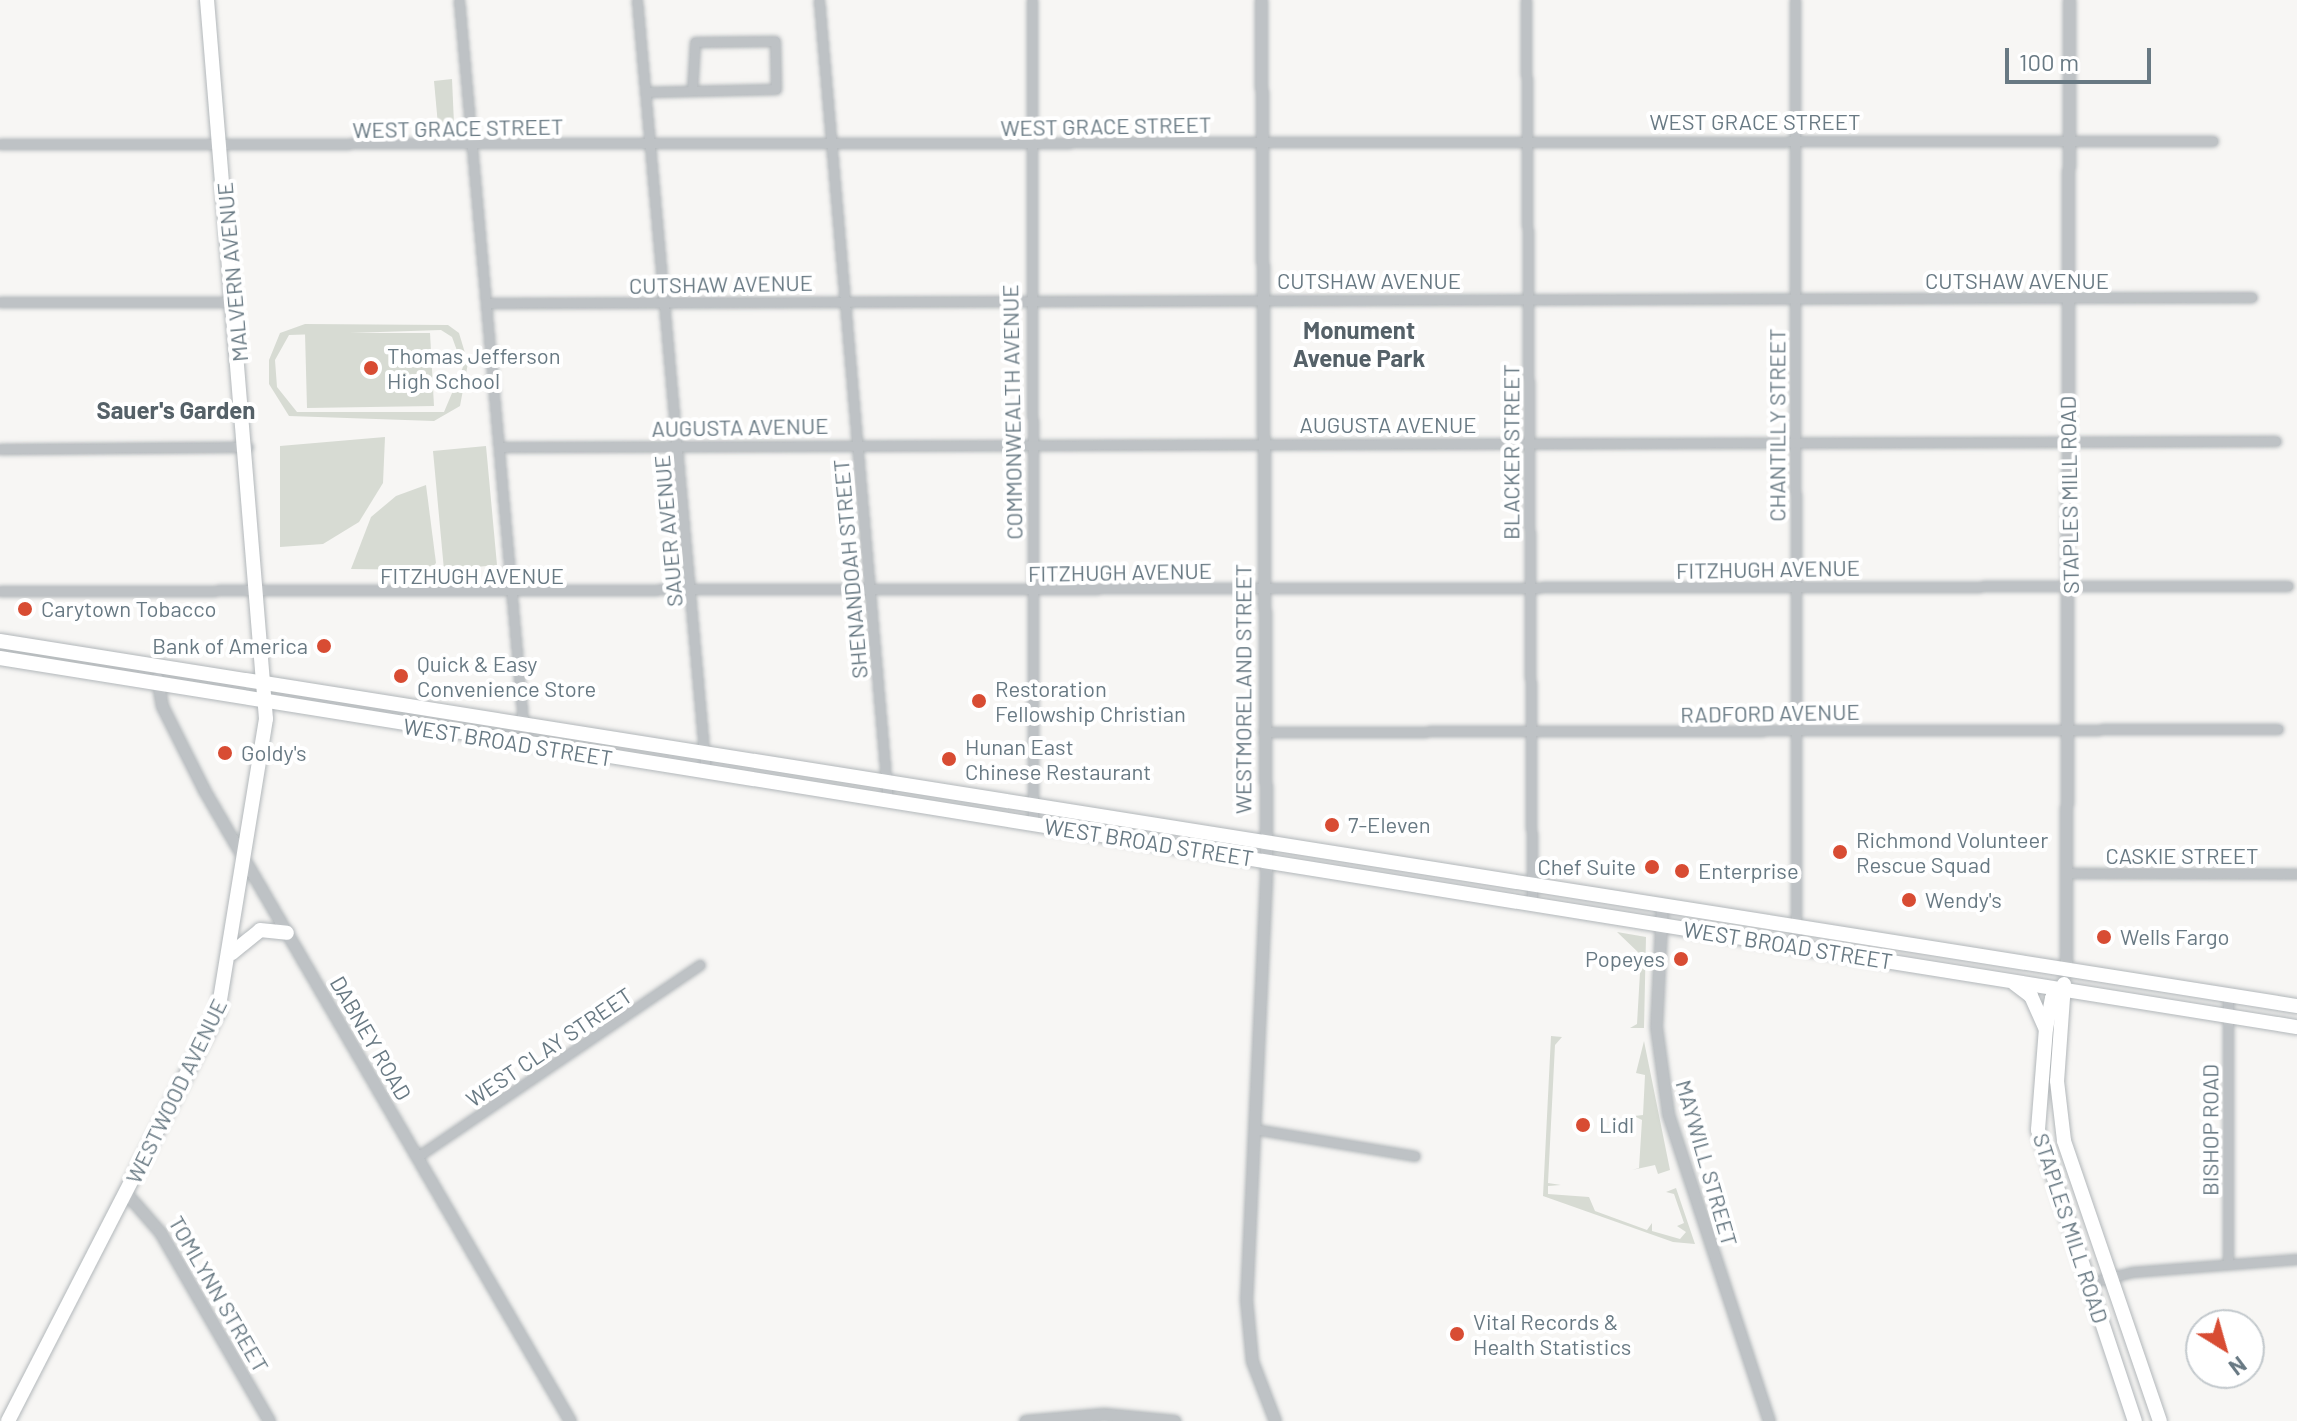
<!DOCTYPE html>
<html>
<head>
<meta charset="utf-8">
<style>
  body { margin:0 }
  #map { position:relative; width:2297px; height:1421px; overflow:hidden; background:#f7f6f4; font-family:Barlow,sans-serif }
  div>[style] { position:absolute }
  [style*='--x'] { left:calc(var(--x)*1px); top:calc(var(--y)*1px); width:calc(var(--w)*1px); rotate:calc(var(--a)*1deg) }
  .green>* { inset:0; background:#d7dbd3 }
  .roads { filter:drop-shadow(0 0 2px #b2b7ba) drop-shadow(0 0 2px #b2b7ba) }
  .minor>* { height:9px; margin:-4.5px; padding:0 4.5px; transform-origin:4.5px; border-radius:4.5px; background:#bec2c5 }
  .tertiary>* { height:11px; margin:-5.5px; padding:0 5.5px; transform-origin:5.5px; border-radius:5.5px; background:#bec2c5 }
  .primary>* { height:14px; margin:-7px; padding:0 7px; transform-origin:7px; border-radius:7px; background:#fff }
  .dots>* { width:22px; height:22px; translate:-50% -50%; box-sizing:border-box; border:4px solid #fff; border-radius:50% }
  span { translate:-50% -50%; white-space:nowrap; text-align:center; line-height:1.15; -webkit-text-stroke:8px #fff; paint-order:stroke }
  .street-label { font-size:22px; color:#687983 }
  .poi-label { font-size:22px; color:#687983 }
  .left { translate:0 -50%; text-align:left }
  .right { translate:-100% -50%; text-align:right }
  .neighbourhood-label { font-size:24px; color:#556168; font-weight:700 }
  .north { position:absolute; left:2185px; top:1309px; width:80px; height:80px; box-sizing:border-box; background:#fff; border:2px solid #c3c9cd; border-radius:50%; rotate:143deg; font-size:22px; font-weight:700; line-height:32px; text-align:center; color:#687983 }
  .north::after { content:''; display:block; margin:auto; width:28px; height:36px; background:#d84c33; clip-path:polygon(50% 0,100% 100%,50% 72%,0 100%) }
  .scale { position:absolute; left:2005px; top:48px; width:146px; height:36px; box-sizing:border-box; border:4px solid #687983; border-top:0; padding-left:10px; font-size:24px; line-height:28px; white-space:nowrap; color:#687983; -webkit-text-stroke:6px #fff; paint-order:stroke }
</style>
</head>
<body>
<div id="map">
  <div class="green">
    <div style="clip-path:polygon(452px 79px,454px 124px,438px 125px,434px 81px)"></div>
    <div style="clip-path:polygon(evenodd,305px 324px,448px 325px,459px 333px,468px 363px,460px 406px,434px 421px,289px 416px,269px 384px,269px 360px,280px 333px,305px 324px,441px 330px,452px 337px,463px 367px,444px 412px,297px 412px,277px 387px,275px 360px,289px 335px,441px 330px)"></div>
    <div style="clip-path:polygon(305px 333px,430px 333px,434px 406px,307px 408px)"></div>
    <div style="clip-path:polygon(385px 437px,383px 483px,359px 522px,323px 544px,280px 547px,280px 446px)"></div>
    <div style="clip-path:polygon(486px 446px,497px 565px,444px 570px,433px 451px)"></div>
    <div style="clip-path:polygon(426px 485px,436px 563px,430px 570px,351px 569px,371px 517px,396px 496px)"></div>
    <div style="clip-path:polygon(1617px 932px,1646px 937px,1644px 1028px,1630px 1028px,1637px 1024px,1641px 955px)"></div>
    <div style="clip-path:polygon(1551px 1036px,1562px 1037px,1555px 1045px,1548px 1183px,1561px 1185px,1548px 1186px,1548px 1194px,1589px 1197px,1595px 1211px,1647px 1230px,1652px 1223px,1652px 1231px,1680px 1239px,1686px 1232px,1677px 1226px,1684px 1223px,1674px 1194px,1666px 1192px,1676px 1188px,1695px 1244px,1673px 1242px,1543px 1196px)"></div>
    <div style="clip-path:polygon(1644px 1041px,1670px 1170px,1658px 1174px,1655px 1165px,1632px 1170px,1639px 1168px,1642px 1120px,1634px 1116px,1643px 1115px,1645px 1075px,1636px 1073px)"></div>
  </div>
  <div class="roads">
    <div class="minor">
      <div style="--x:459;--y:0;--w:747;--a:84.93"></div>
      <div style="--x:637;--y:0;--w:776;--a:84.9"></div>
      <div style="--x:819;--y:0;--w:804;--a:85.08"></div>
      <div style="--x:1032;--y:0;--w:824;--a:89.93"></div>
      <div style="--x:1526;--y:0;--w:903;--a:89.62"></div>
      <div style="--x:1795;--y:0;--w:946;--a:89.94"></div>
      <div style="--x:646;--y:92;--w:130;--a:-1.3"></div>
      <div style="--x:776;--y:89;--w:48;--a:-91.2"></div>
      <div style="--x:775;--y:41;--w:80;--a:179.3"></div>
      <div style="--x:695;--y:42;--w:49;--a:93.5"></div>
      <div style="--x:0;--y:144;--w:2213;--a:-0.08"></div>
      <div style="--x:0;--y:302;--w:234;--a:0"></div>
      <div style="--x:486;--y:303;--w:1766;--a:-0.19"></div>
      <div style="--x:500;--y:447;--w:1776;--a:-0.19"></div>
      <div style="--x:0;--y:449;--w:248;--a:-0.5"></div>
      <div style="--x:0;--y:591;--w:2288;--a:-0.13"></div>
      <div style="--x:1263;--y:732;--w:1015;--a:-0.17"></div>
      <div style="--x:2067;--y:873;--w:230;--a:0.2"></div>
      <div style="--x:2228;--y:996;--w:268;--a:90"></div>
      <div style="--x:1254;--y:1129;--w:163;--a:9.5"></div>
      <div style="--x:417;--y:1157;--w:342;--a:-34.2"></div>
      <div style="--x:2088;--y:1283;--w:45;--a:-14"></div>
      <div style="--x:2132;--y:1272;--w:166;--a:-4.5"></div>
    </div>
    <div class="tertiary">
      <div style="--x:1261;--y:0;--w:878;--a:89.67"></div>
      <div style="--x:1266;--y:878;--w:421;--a:92.7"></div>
      <div style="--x:1246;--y:1299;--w:62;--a:84.5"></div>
      <div style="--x:1252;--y:1361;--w:64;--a:69"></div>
      <div style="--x:157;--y:678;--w:28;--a:80"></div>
      <div style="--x:162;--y:706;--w:94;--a:63.4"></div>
      <div style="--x:204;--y:790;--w:729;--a:59.88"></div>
      <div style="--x:1662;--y:907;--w:120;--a:92.9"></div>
      <div style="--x:1656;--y:1027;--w:88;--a:82.1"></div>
      <div style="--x:1668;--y:1114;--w:323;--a:71.8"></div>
      <div style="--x:2066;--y:972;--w:972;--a:-89.82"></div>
      <div style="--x:126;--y:1193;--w:52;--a:48.9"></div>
      <div style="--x:160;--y:1232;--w:218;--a:60"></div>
      <div style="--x:1025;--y:1421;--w:79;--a:-5.1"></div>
      <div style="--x:1104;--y:1414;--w:71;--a:5.6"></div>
    </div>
    <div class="primary">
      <div style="--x:0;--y:641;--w:2326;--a:9.03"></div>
      <div style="--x:0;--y:658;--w:2326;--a:9.13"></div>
      <div style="--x:232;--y:953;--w:36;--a:-39"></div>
      <div style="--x:260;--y:930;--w:27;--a:6"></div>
      <div style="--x:2015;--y:984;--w:20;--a:37"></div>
      <div style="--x:2031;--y:996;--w:35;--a:66"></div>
      <div style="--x:2064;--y:984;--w:97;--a:94.1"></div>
      <div style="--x:2057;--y:1081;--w:60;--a:83.3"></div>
      <div style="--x:2064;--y:1141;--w:296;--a:71.1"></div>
      <div style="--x:2063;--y:989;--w:14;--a:141"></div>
      <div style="--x:2052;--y:998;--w:31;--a:101"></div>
      <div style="--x:2046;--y:1028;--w:102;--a:94.5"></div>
      <div style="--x:2038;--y:1130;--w:307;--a:71.6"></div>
      <div style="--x:8;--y:1421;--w:460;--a:-62.8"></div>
      <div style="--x:218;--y:1012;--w:297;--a:-80.7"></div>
      <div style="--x:266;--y:719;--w:721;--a:-94.69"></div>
    </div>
  </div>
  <div class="dots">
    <div style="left:371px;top:368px;background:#d84c33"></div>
    <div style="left:25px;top:609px;background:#d84c33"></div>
    <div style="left:324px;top:646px;background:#d84c33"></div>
    <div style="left:401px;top:676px;background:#d84c33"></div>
    <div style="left:979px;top:701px;background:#d84c33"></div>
    <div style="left:225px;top:753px;background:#d84c33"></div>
    <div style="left:949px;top:759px;background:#d84c33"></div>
    <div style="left:1332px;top:825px;background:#d84c33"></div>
    <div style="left:1840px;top:852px;background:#d84c33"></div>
    <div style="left:1652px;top:867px;background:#d84c33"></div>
    <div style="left:1682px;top:871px;background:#d84c33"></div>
    <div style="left:1909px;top:900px;background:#d84c33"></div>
    <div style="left:2104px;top:937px;background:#d84c33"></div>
    <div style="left:1681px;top:959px;background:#d84c33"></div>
    <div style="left:1583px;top:1125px;background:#d84c33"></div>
    <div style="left:1457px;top:1334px;background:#d84c33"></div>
  </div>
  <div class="street-label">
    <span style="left:1755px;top:122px">WEST GRACE STREET</span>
    <span style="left:1106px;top:126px;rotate:-1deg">WEST GRACE STREET</span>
    <span style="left:458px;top:128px;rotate:-1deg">WEST GRACE STREET</span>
    <span style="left:232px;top:272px;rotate:-95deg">MALVERN AVENUE</span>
    <span style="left:1369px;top:281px">CUTSHAW AVENUE</span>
    <span style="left:2017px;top:281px">CUTSHAW AVENUE</span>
    <span style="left:721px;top:284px;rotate:-1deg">CUTSHAW AVENUE</span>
    <span style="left:1012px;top:412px;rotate:-91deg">COMMONWEALTH AVENUE</span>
    <span style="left:1388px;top:425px">AUGUSTA AVENUE</span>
    <span style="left:1777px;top:425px;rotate:-90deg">CHANTILLY STREET</span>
    <span style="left:740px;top:427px;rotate:-1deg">AUGUSTA AVENUE</span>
    <span style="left:1511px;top:452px;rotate:-90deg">BLACKER STREET</span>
    <span style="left:2069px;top:495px;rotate:-91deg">STAPLES MILL ROAD</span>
    <span style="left:668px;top:531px;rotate:-95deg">SAUER AVENUE</span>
    <span style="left:850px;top:569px;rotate:-95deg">SHENANDOAH STREET</span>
    <span style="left:1768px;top:569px;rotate:-1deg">FITZHUGH AVENUE</span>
    <span style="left:1120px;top:572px;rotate:-1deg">FITZHUGH AVENUE</span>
    <span style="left:472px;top:576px">FITZHUGH AVENUE</span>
    <span style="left:1243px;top:689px;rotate:-90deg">WESTMORELAND STREET</span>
    <span style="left:1770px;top:713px;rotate:-1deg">RADFORD AVENUE</span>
    <span style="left:508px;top:742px;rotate:9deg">WEST BROAD STREET</span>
    <span style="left:1149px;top:842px;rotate:9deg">WEST BROAD STREET</span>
    <span style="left:2182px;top:856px">CASKIE STREET</span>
    <span style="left:1788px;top:945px;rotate:9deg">WEST BROAD STREET</span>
    <span style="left:371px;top:1038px;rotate:60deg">DABNEY ROAD</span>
    <span style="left:549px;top:1047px;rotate:-34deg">WEST CLAY STREET</span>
    <span style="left:176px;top:1091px;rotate:-64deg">WESTWOOD AVENUE</span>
    <span style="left:2210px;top:1130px;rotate:-90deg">BISHOP ROAD</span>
    <span style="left:1707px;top:1163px;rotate:74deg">MAYWILL STREET</span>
    <span style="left:2071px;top:1228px;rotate:72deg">STAPLES MILL ROAD</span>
    <span style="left:219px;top:1294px;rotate:60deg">TOMLYNN STREET</span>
  </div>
  <div class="poi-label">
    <span class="left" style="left:387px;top:368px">Thomas Jefferson<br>High School</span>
    <span class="left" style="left:41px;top:609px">Carytown Tobacco</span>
    <span class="right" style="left:308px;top:646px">Bank of America</span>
    <span class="left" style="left:417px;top:676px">Quick &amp; Easy<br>Convenience Store</span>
    <span class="left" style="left:995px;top:701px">Restoration<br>Fellowship Christian</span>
    <span class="left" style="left:965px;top:759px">Hunan East<br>Chinese Restaurant</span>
    <span class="left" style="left:241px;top:753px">Goldy's</span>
    <span class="left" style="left:1348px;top:825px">7-Eleven</span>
    <span class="left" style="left:1856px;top:852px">Richmond Volunteer<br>Rescue Squad</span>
    <span class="right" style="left:1636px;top:867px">Chef Suite</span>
    <span class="left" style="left:1698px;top:871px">Enterprise</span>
    <span class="left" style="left:1925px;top:900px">Wendy's</span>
    <span class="left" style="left:2120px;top:937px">Wells Fargo</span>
    <span class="right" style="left:1665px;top:959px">Popeyes</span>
    <span class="left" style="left:1599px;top:1125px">Lidl</span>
    <span class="left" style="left:1473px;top:1334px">Vital Records &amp;<br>Health Statistics</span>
  </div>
  <div class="neighbourhood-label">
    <span style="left:1359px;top:344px">Monument<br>Avenue Park</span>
    <span style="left:176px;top:410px">Sauer's Garden</span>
  </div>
  <div class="north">N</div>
  <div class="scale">100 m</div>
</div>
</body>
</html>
